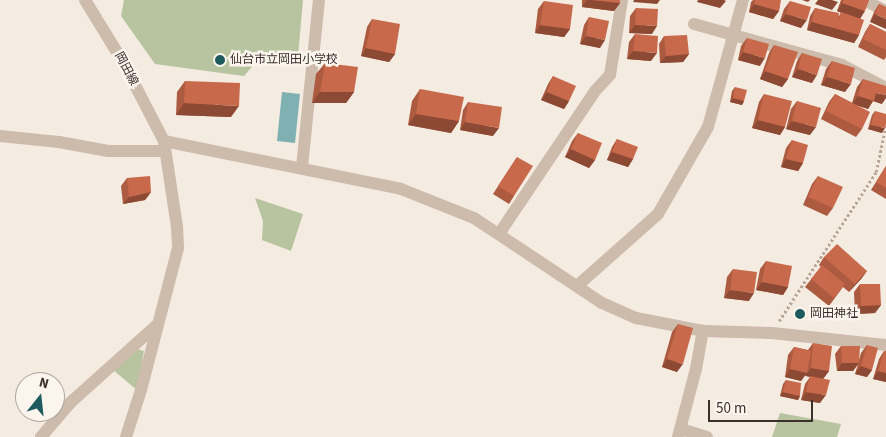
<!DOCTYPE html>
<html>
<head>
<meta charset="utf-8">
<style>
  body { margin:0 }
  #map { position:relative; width:886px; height:437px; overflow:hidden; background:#f4ebe1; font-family:"Source Sans 3","Noto Sans JP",sans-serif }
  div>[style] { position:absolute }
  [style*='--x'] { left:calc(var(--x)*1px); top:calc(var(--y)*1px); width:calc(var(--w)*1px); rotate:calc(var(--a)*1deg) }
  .green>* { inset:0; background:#b8c4a0 }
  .water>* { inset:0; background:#7fb0b2 }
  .path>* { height:2.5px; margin-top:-1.25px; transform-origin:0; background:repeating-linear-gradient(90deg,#b9a596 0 2.5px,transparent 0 5px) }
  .minor>* { height:12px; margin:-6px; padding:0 6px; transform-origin:6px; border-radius:6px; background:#cdbbac }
  .wall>* { inset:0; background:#ac5a40 }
  .shaded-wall>* { inset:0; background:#8c4a34 }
  .building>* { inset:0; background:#c8694b }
  .dots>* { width:14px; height:14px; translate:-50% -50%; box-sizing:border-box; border:2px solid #fbf5ee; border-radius:50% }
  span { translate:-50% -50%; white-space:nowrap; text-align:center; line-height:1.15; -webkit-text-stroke:5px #fbf5ee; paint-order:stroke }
  .poi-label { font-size:12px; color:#3b302b }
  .left { translate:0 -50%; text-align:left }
  .street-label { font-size:12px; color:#3b302b }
  .north { position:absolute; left:15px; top:372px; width:50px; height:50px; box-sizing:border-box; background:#fbf5ee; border:1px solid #aea6a0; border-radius:50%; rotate:16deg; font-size:14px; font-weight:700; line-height:20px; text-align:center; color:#3b302b }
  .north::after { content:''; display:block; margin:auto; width:18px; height:22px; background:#1f5a5e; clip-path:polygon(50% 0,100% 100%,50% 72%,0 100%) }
  .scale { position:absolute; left:708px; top:400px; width:105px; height:22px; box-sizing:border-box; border:2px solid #3b302b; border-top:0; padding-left:6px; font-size:15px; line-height:18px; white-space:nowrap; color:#3b302b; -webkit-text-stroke:4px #fbf5ee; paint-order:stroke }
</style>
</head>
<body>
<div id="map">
  <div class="green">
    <div style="clip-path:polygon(124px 0,303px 0,298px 56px,264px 53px,244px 76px,155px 64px,121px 16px)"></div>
    <div style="clip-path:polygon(255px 198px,303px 214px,291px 251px,262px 240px,263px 221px)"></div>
    <div style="clip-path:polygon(137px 349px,144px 351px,137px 390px,113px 370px)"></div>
    <div style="clip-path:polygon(780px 413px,841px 424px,837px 437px,772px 437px)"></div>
  </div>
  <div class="water">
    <div style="clip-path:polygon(282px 92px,300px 94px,295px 143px,277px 141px)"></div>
  </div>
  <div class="path">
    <div style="--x:779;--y:321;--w:178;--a:-56.9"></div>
    <div style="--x:876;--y:172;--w:48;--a:-78"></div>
  </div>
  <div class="minor">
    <div style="--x:85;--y:0;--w:73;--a:58.5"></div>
    <div style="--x:123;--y:62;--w:89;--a:62.6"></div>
    <div style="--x:164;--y:141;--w:87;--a:81.4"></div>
    <div style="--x:177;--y:227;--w:21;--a:87"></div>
    <div style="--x:178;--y:248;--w:147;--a:104.6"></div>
    <div style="--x:141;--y:390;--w:49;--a:107.7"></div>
    <div style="--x:864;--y:0;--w:25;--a:27"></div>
    <div style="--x:694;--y:24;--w:154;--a:15.5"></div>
    <div style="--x:842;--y:65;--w:50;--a:27.6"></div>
    <div style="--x:0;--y:136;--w:59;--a:5.8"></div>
    <div style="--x:59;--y:142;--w:50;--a:10.4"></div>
    <div style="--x:108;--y:151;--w:57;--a:0"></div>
    <div style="--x:164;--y:141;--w:242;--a:11.4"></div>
    <div style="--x:401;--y:189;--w:79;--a:21.7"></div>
    <div style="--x:474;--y:218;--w:154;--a:33.6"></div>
    <div style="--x:602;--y:303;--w:37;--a:24"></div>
    <div style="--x:636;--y:318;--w:68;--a:11"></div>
    <div style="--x:703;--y:331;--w:69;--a:1.7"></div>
    <div style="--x:772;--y:333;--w:115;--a:6"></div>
    <div style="--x:302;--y:167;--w:168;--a:-84.2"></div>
    <div style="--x:499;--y:234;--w:172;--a:-56.1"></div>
    <div style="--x:595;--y:91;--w:22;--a:-47"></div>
    <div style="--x:610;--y:75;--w:76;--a:-80.9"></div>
    <div style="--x:577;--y:286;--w:108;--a:-41.6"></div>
    <div style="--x:658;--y:214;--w:100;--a:-60.1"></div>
    <div style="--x:708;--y:127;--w:132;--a:-74.6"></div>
    <div style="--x:681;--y:429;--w:27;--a:17"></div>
    <div style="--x:41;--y:437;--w:46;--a:-49.4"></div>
    <div style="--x:71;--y:402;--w:117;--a:-41.9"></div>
    <div style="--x:678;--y:437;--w:70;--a:-75.2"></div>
    <div style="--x:696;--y:369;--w:39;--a:-80"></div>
  </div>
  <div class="wall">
    <div style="clip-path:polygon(582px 0,620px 0,620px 3px,614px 11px,582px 7px)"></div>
    <div style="clip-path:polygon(753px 0,780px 0,779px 11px,773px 19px,749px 12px,751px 2px)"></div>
    <div style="clip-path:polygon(841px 0,869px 0,860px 19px,859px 35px,854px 43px,807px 30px,810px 16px,815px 8px,839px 16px,841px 13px,837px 11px)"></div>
    <div style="clip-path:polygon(544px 1px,570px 29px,564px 37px,535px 33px,538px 9px)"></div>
    <div style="clip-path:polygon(790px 1px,801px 28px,780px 21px,784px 9px)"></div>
    <div style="clip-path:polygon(879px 4px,886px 7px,870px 22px,874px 12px)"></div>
    <div style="clip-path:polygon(636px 8px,652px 34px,629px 33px,630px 16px)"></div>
    <div style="clip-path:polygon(589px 17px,600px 48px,580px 44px,584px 25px)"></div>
    <div style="clip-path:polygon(372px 19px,395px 54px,389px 62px,361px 56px,367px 27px)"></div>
    <div style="clip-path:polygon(870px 24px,886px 32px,886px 57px,884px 60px,858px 47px,865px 32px)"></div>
    <div style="clip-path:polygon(635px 34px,651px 61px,627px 59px,629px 42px)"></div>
    <div style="clip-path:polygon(664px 36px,689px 54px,683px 62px,660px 63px,659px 44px)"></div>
    <div style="clip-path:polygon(747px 38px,760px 66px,738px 60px,741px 46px)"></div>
    <div style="clip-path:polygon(774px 45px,788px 79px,782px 87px,760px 79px,769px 53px)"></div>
    <div style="clip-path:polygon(802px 53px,812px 83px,792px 77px,797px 61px)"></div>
    <div style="clip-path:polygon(832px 61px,845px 92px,821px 85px,826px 69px)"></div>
    <div style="clip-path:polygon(325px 63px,354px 92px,346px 103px,312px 103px,316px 74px)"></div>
    <div style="clip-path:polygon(553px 76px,569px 101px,564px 109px,541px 100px,548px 84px)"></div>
    <div style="clip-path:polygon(863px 79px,882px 104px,873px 101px,868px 109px,857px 105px,862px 129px,856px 137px,821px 119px,829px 102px,835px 94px,852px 103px,857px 87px)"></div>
    <div style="clip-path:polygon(185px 81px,231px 117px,176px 115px,177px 92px)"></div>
    <div style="clip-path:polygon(735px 87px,744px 101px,742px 105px,730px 102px,732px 91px)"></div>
    <div style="clip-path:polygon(420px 89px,459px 121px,451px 133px,408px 125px,412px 101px)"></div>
    <div style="clip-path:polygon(764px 94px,785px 127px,780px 135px,752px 128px,759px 102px)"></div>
    <div style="clip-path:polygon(797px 101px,810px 135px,786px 129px,791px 109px)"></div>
    <div style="clip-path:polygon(468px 102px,493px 136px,460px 130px,463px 110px)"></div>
    <div style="clip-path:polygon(875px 111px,882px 133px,868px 129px,872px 115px)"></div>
    <div style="clip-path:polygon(578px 133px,595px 160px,589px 168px,565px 157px,572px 141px)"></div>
    <div style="clip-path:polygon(617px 139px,633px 159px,628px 167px,607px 160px,612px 147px)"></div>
    <div style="clip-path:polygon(792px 140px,803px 163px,798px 171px,781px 167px,786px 148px)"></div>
    <div style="clip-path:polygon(517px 157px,514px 196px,509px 204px,493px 194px)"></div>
    <div style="clip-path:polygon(886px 166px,886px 199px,871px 190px)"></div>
    <div style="clip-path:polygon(818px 176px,833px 208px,827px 216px,803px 205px,812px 184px)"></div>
    <div style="clip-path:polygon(127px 178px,151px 192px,145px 200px,123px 204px,121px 186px)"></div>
    <div style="clip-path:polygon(824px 257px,867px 271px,861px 279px,849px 292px,843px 287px,829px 306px,805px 287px,821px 267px,819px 265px)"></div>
    <div style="clip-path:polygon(766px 261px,788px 287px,783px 295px,756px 290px,760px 269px)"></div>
    <div style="clip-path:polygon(733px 269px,749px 301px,724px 298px,727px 277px)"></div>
    <div style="clip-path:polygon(860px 284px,881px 305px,875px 313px,855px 314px,854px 292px)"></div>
    <div style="clip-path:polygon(678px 324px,677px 372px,662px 367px,672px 332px)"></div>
    <div style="clip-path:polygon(813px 343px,829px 371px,823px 379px,820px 403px,801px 400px,805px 384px,810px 377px,805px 375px,801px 381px,785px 377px,788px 355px,794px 347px,808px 350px)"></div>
    <div style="clip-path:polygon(867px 345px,872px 370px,867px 377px,855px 374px,858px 364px,853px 371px,837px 371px,835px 354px,841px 346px,859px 360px,861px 353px)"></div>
    <div style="clip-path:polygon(884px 351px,886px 382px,873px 379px,879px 359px)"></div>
    <div style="clip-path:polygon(786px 380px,800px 396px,798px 400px,780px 396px,783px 384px)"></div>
  </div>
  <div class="shaded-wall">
    <div style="clip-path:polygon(587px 0,592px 0,620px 3px,614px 11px,582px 7px)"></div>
    <div style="clip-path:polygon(634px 0,660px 0,657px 4px,633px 2px)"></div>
    <div style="clip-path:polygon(698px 0,724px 0,726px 1px,720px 8px,697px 2px)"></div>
    <div style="clip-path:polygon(802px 0,810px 0,808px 2px)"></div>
    <div style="clip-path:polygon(818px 0,832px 0,838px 2px,832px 10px,815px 4px)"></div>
    <div style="clip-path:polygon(842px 3px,865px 11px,860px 19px,837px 11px)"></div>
    <div style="clip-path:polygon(754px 4px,779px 11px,773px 19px,749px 12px)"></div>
    <div style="clip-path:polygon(786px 14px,807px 20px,801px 28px,780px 21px)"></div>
    <div style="clip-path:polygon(875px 14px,886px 19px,886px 29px,870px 22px)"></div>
    <div style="clip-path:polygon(812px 22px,859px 35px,854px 43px,807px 30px)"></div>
    <div style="clip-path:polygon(540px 25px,570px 29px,564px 37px,535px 33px)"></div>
    <div style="clip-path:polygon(635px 25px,657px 26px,652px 34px,629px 33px)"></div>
    <div style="clip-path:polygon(586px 36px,605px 40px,600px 48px,580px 44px)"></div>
    <div style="clip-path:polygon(366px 48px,395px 54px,389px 62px,361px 56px)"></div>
    <div style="clip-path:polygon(633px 51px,657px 53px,651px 61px,627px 59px)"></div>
    <div style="clip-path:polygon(743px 52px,765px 58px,760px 66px,738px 60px)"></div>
    <div style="clip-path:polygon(689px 54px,683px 62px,660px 63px,666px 56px)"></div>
    <div style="clip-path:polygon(798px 69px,817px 75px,812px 83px,792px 77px)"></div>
    <div style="clip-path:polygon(765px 71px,788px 79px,782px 87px,760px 79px)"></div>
    <div style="clip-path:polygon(827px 77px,851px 84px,845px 92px,821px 85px)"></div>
    <div style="clip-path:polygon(320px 92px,354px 92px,346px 103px,312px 103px)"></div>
    <div style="clip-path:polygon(547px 92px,569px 101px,564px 109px,541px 100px)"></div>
    <div style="clip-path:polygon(876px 93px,886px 95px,886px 98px,882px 104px,873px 101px,868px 109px,852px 104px,858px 96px)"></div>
    <div style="clip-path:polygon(733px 98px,744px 101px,742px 105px,730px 102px)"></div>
    <div style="clip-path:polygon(184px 103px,239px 106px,231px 117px,176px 115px)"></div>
    <div style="clip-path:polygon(416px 114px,459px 121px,451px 133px,408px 125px)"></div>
    <div style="clip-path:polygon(758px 120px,785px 127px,780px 135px,752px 128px)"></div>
    <div style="clip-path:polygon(792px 121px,816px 127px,810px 135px,786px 129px)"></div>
    <div style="clip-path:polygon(465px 122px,499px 128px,493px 136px,460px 130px)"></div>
    <div style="clip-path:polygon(871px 125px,885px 128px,882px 133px,868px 129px)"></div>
    <div style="clip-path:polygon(571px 149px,595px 160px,589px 168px,565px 157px)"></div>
    <div style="clip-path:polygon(612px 152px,633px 159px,628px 167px,607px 160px)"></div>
    <div style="clip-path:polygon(786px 159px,803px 163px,798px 171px,781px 167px)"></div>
    <div style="clip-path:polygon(151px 192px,145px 200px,123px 204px,129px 197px)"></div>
    <div style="clip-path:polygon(867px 271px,861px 279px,849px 292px,855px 284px)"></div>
    <div style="clip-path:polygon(762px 282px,788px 287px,783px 295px,756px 290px)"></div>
    <div style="clip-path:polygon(730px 290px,754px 293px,749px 301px,724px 298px)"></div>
    <div style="clip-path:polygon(881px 305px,875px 313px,855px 314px,861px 306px)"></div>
    <div style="clip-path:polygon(667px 359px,683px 364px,677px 372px,662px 367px)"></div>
    <div style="clip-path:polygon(842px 363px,859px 363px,853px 371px,837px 371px)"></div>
    <div style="clip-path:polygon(861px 366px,872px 370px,867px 377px,855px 374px)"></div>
    <div style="clip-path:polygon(811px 368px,829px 371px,823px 379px,805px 376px)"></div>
    <div style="clip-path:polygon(790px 369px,807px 373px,801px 381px,785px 377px)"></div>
    <div style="clip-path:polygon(878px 371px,886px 373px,886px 382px,873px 379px)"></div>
    <div style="clip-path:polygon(783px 392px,800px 396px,798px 400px,780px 396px)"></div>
    <div style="clip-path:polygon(806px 392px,826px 395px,820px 403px,801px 400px)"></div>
  </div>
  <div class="building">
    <div style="clip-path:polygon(592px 0,620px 0,620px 3px)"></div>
    <div style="clip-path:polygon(755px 0,781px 0,779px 11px,754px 4px)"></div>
    <div style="clip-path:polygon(844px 0,869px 0,865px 11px,842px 3px)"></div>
    <div style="clip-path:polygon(544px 1px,573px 5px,570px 29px,540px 25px)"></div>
    <div style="clip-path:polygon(790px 1px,811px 7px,807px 20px,786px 14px)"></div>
    <div style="clip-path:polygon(879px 4px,886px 7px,886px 19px,875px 14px)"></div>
    <div style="clip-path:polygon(636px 8px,658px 9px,657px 26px,635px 25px)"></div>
    <div style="clip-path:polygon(815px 8px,839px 13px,838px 21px,841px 12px,864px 20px,859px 35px,812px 22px)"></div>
    <div style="clip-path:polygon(589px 17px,609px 21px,605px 40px,586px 36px)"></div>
    <div style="clip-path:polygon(372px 19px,400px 24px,395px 54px,366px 48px)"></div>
    <div style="clip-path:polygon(870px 24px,886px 32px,886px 50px,863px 39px)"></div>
    <div style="clip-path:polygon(635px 34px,658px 36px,657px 53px,633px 51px)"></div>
    <div style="clip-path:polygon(687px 35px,689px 54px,666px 56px,664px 36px)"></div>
    <div style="clip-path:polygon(747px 38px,769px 44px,765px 58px,743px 52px)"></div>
    <div style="clip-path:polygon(774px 45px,798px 52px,788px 79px,765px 71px)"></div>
    <div style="clip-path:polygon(802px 53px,822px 59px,817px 75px,798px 69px)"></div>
    <div style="clip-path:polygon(832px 61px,855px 68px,851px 84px,827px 77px)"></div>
    <div style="clip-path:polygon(325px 63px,358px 67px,354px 92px,320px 92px)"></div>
    <div style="clip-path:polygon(553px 76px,576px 86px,569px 101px,547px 92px)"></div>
    <div style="clip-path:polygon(863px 79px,886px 86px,886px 95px,876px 93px,874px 101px,858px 96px)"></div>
    <div style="clip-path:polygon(185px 81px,240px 83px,239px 106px,184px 103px)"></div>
    <div style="clip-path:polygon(735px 87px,747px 90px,744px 101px,733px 98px)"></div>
    <div style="clip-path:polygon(420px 89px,464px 97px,459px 121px,416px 114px)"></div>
    <div style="clip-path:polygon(764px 94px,792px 101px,785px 127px,758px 120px)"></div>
    <div style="clip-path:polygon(835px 94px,870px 112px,862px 129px,826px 111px)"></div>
    <div style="clip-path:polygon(797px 101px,821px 108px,816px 127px,792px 121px)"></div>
    <div style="clip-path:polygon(468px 102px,502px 107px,499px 128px,465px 122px)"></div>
    <div style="clip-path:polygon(875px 111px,886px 114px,886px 124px,885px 128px,871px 125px)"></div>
    <div style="clip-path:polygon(578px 133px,602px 143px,595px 160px,571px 149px)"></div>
    <div style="clip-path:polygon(617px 139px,638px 147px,633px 159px,612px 152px)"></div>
    <div style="clip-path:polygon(792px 140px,808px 145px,803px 163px,786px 159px)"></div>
    <div style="clip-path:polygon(517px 157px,533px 166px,514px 196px,498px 186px)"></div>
    <div style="clip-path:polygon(886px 166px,886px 188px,876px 182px)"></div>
    <div style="clip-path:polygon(150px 176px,151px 192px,129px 197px,127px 178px)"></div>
    <div style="clip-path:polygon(818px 176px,843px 187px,833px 208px,808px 197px)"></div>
    <div style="clip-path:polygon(837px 244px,867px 271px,855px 284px,824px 257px)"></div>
    <div style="clip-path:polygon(766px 261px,792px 266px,788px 287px,762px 282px)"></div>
    <div style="clip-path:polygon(822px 265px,845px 284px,834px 298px,811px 279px)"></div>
    <div style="clip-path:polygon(733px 269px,757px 272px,754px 293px,730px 290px)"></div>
    <div style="clip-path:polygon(860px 284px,880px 284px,881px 305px,861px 306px)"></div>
    <div style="clip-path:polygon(678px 324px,693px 328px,683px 364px,667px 359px)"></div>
    <div style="clip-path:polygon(813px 343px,832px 346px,829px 371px,811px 368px)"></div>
    <div style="clip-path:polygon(867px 345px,878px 348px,872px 370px,861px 366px)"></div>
    <div style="clip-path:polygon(841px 346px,860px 346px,859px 363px,842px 363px)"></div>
    <div style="clip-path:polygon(794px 347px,811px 351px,807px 373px,790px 369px)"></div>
    <div style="clip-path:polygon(884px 351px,886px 351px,886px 373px,878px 371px)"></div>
    <div style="clip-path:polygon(810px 376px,830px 380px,826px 395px,806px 392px)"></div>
    <div style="clip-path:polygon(786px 380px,801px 383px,800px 396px,783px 392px)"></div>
  </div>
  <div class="dots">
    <div style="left:220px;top:60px;background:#1f5a5e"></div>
    <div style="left:800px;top:314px;background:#1f5a5e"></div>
  </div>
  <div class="poi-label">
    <span class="left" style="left:230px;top:60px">仙台市立岡田小学校</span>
    <span class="left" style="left:810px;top:314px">岡田神社</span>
  </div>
  <div class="street-label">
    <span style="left:126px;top:69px;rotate:62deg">岡田線</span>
  </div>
  <div class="north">N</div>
  <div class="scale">50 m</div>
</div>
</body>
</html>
